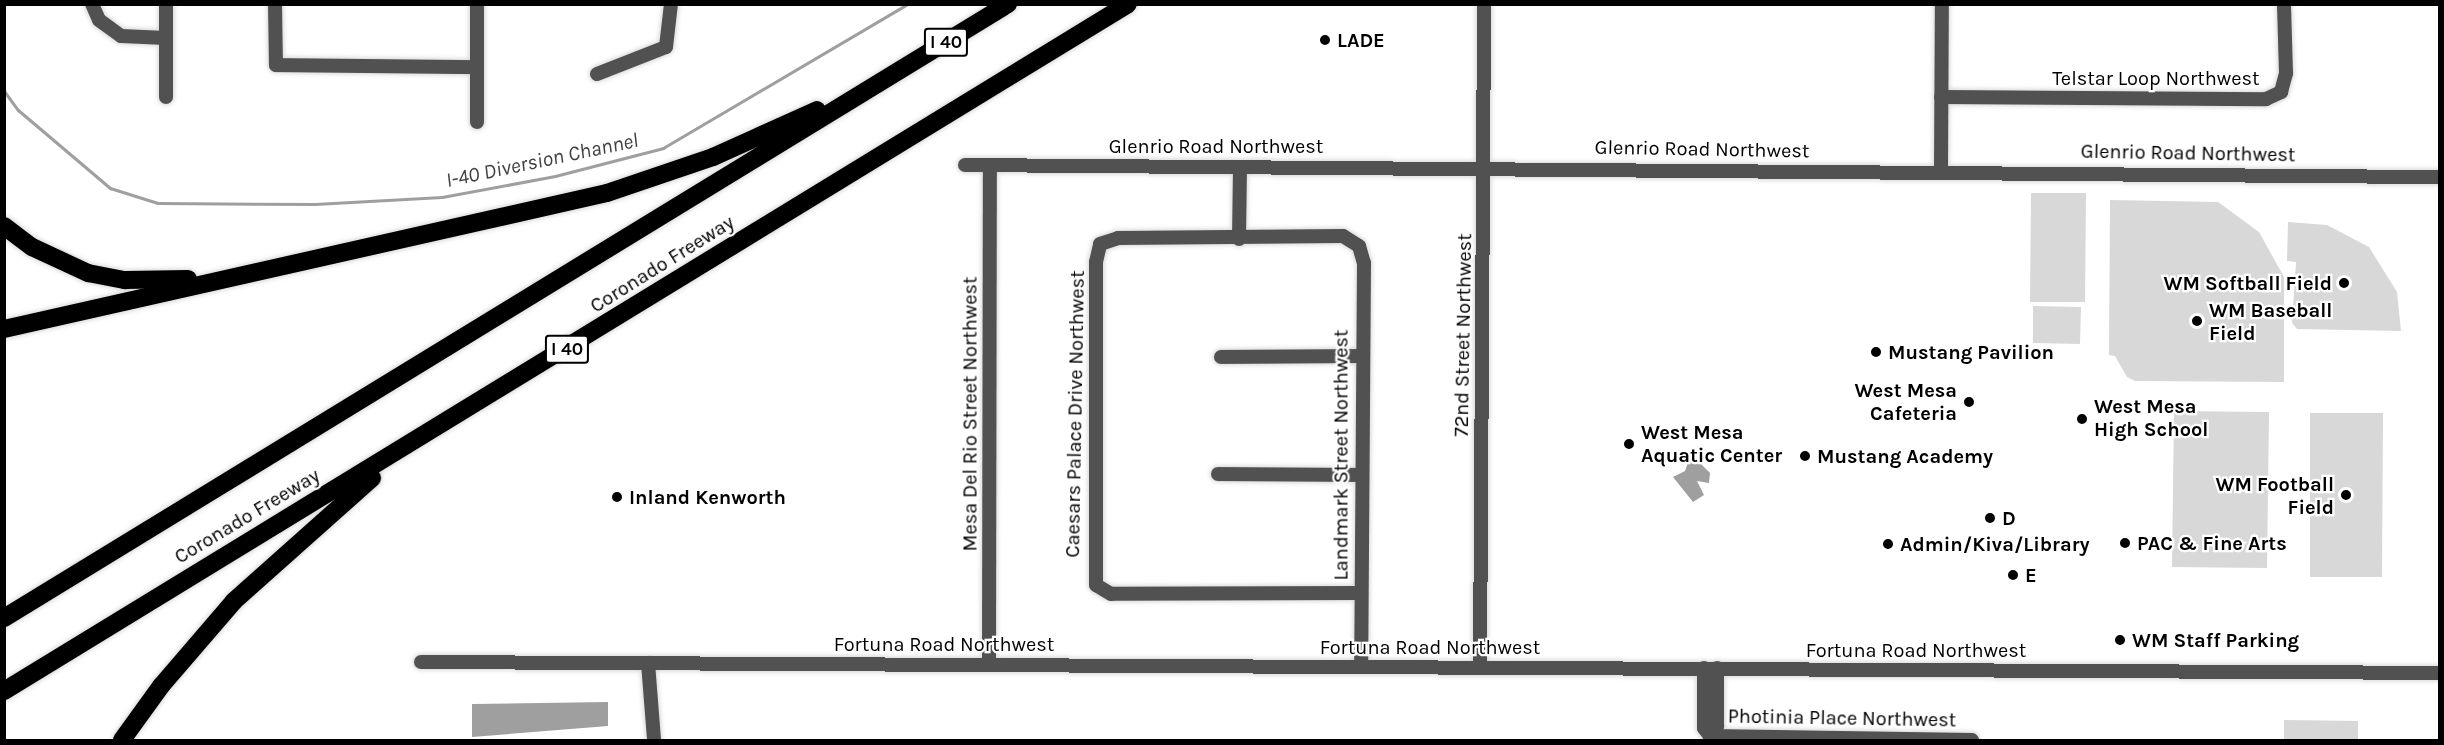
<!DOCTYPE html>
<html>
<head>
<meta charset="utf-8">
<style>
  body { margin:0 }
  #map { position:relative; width:2444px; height:745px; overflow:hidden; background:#fff; font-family:Karla,sans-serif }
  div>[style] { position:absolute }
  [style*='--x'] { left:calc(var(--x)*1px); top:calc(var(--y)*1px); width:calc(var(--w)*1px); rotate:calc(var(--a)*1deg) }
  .green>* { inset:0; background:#d8d8d8 }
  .water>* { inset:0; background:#9f9f9f }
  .stream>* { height:3px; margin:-1.5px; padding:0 1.5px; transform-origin:1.5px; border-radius:1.5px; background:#9f9f9f }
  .roads { filter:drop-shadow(0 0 2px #dbdbdb) drop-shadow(0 0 2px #dbdbdb) }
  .minor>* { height:14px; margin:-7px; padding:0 7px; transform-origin:7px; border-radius:7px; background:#515151 }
  .highway>* { height:18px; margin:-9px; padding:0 9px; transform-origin:9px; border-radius:9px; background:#000 }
  .dots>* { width:16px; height:16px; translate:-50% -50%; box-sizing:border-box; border:3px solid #fff; border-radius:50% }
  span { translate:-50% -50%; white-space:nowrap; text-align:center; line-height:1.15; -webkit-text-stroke:4.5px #fff; paint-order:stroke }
  .shield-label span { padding:2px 4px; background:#fff; border:2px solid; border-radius:4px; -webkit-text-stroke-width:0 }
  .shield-label { font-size:18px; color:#000; font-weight:700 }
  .poi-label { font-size:20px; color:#000; font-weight:700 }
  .left { translate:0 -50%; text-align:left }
  .right { translate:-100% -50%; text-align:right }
  .street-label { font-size:20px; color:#000 }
  .water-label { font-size:21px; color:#404040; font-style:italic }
  .frame { position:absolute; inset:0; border:6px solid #000; pointer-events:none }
</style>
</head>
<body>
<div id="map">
  <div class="green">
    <div style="clip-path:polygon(2031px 193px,2086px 193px,2085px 302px,2030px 302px)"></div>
    <div style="clip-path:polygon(2110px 200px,2218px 202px,2259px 232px,2284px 277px,2284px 382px,2135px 381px,2127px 377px,2115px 356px,2109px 355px)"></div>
    <div style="clip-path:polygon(2288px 222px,2327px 225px,2369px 247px,2397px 292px,2401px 331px,2297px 329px,2292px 323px,2296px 262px,2287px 261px)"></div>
    <div style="clip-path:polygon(2033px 306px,2081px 307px,2080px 344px,2033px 343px)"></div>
    <div style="clip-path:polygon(2174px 411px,2269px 412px,2267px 568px,2172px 567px)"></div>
    <div style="clip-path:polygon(2310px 413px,2383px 413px,2382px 577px,2310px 577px)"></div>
    <div style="clip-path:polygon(2284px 720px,2358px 721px,2358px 740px,2284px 740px)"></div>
  </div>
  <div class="water">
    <div style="clip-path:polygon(1691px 454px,1710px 473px,1709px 483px,1697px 481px,1704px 495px,1693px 502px,1673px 477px,1685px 471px)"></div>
    <div style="clip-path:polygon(608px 702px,608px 726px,472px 737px,472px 704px)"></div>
  </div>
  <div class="stream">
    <div style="--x:4;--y:91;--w:24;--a:54"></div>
    <div style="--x:18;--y:110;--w:121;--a:40.3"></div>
    <div style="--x:110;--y:188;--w:50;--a:17.4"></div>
    <div style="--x:158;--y:203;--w:157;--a:0.4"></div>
    <div style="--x:315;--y:204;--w:127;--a:-3.2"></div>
    <div style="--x:442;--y:197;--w:115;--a:-10.5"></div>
    <div style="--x:555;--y:176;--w:112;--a:-14.5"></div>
    <div style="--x:663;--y:148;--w:283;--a:-30.5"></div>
  </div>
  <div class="roads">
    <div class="minor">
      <div style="--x:92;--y:4;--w:17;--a:66"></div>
      <div style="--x:99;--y:20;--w:27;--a:36"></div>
      <div style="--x:121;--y:36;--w:45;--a:2.5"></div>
      <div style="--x:275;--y:4;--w:61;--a:89.1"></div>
      <div style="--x:276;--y:65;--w:201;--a:0.6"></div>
      <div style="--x:597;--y:74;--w:74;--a:-21.4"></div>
      <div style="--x:666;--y:47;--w:43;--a:-83.4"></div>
      <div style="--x:166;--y:97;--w:93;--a:-90"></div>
      <div style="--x:1941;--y:97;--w:325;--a:0.4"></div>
      <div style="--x:2266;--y:99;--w:17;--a:-25"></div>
      <div style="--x:2281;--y:92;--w:20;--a:-75"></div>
      <div style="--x:2286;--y:73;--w:69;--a:-91.7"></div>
      <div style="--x:477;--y:122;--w:118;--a:-90"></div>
      <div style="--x:965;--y:165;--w:1475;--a:0.47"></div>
      <div style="--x:1941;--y:169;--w:165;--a:-89.7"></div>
      <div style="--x:1239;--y:239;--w:72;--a:-89.2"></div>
      <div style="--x:1221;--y:357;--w:140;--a:-0.4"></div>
      <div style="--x:1218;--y:474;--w:142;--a:0.4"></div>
      <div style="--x:1360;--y:593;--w:249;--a:179.8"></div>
      <div style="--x:1111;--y:594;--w:17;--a:-149"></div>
      <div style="--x:1096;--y:585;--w:323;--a:-90"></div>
      <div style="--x:1096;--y:262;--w:18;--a:-77"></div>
      <div style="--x:1100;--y:244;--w:19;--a:-18"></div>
      <div style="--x:1118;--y:238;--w:225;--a:-0.5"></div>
      <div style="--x:1343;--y:236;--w:19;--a:32"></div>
      <div style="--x:1359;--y:246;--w:18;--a:74"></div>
      <div style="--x:1364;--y:263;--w:403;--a:90.4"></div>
      <div style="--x:421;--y:662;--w:2019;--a:0.31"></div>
      <div style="--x:648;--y:663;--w:77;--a:85.5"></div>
      <div style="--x:989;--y:663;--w:498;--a:-89.9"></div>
      <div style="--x:1480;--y:666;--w:662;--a:-89.65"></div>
      <div style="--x:1704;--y:668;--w:60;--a:90"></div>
      <div style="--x:1704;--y:728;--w:10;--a:53"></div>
      <div style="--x:1710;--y:736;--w:262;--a:0.9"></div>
      <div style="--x:1710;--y:740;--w:16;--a:-63"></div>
      <div style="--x:1717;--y:726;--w:58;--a:-90"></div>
    </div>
    <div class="highway">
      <div style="--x:4;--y:226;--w:35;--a:37"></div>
      <div style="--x:32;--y:247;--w:62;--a:24.9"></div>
      <div style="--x:88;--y:273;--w:38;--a:11"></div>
      <div style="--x:125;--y:280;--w:63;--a:-0.9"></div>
      <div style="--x:4;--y:329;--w:618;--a:-12.71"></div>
      <div style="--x:607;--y:193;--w:112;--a:-18.8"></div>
      <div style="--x:713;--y:157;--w:114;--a:-24.3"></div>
      <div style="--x:4;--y:618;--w:1177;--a:-31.45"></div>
      <div style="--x:4;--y:691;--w:1317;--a:-31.43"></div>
      <div style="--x:122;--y:740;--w:67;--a:-54.2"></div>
      <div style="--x:161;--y:686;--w:112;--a:-49.3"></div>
      <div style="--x:234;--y:601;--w:185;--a:-41.7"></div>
    </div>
  </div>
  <div class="dots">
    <div style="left:1325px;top:40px;background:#000"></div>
    <div style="left:2344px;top:283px;background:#000"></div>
    <div style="left:2197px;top:321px;background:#000"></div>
    <div style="left:1876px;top:352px;background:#000"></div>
    <div style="left:1969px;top:402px;background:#000"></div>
    <div style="left:2082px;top:419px;background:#000"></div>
    <div style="left:1629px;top:444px;background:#000"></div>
    <div style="left:1805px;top:456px;background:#000"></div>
    <div style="left:2346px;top:495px;background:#000"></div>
    <div style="left:617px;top:497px;background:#000"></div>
    <div style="left:1990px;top:518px;background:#000"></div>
    <div style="left:2125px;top:543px;background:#000"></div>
    <div style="left:1888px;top:544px;background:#000"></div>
    <div style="left:2013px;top:575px;background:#000"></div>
    <div style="left:2120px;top:640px;background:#000"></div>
  </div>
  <div class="shield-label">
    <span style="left:946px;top:42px">I 40</span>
    <span style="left:567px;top:349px">I 40</span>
  </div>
  <div class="poi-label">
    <span class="left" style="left:1337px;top:40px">LADE</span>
    <span class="right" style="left:2332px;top:283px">WM Softball Field</span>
    <span class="left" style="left:2209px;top:322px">WM Baseball<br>Field</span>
    <span class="left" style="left:1888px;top:352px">Mustang Pavilion</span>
    <span class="right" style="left:1957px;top:402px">West Mesa<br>Cafeteria</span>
    <span class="left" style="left:2094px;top:418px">West Mesa<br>High School</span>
    <span class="left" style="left:1641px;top:444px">West Mesa<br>Aquatic Center</span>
    <span class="left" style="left:1817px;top:456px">Mustang Academy</span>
    <span class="right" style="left:2334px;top:496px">WM Football<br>Field</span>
    <span class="left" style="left:629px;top:497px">Inland Kenworth</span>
    <span class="left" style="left:2002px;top:518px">D</span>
    <span class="left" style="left:2137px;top:543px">PAC &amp; Fine Arts</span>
    <span class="left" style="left:1900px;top:544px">Admin/Kiva/Library</span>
    <span class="left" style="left:2025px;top:575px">E</span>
    <span class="left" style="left:2132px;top:640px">WM Staff Parking</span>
  </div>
  <div class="street-label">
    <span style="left:2156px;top:78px">Telstar Loop Northwest</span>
    <span style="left:1216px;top:146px">Glenrio Road Northwest</span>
    <span style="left:1702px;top:149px;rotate:1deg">Glenrio Road Northwest</span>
    <span style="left:2188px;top:153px;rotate:1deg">Glenrio Road Northwest</span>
    <span style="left:662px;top:264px;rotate:-32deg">Coronado Freeway</span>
    <span style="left:1463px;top:335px;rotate:-89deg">72nd Street Northwest</span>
    <span style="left:970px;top:414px;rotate:-90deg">Mesa Del Rio Street Northwest</span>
    <span style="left:1075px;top:414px;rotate:-89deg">Caesars Palace Drive Northwest</span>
    <span style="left:1341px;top:455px;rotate:-90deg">Landmark Street Northwest</span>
    <span style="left:247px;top:516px;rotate:-31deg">Coronado Freeway</span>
    <span style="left:944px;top:644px">Fortuna Road Northwest</span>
    <span style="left:1430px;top:647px">Fortuna Road Northwest</span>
    <span style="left:1916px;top:650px">Fortuna Road Northwest</span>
    <span style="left:1842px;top:718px;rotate:1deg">Photinia Place Northwest</span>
  </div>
  <div class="water-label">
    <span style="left:542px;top:160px;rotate:-12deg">I-40 Diversion Channel</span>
  </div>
  <div class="frame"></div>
</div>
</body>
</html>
